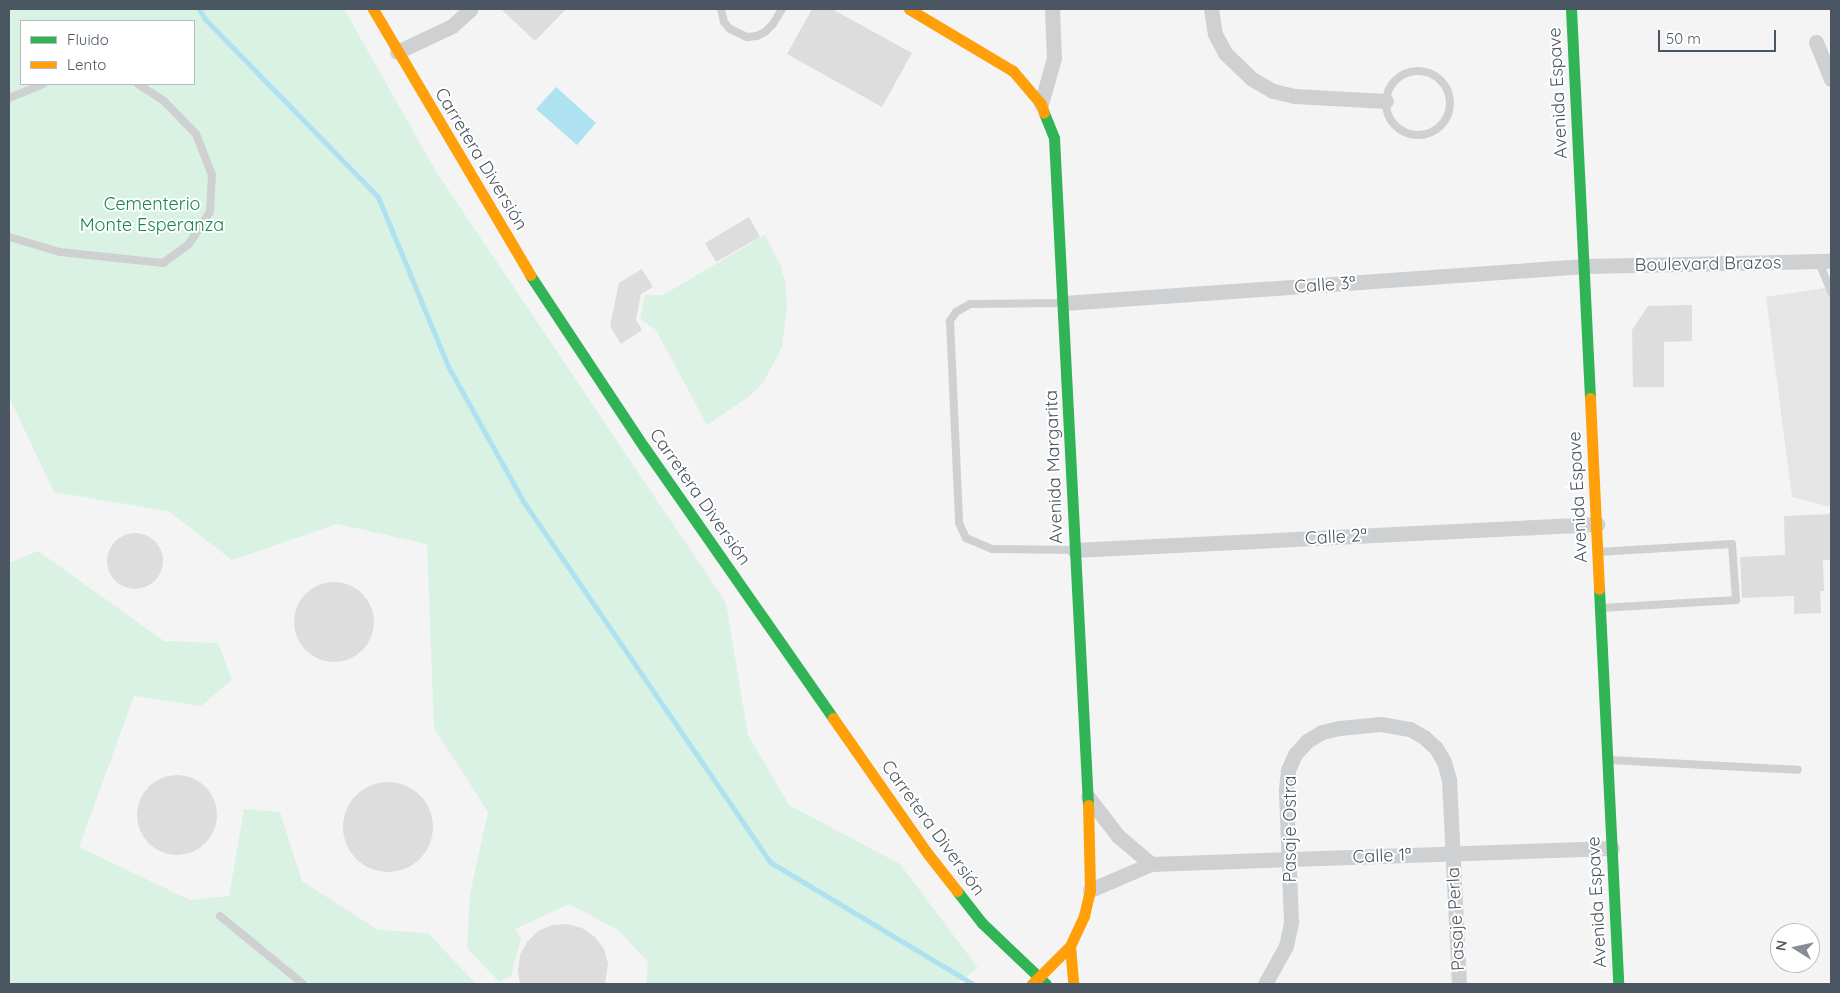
<!DOCTYPE html>
<html>
<head>
<meta charset="utf-8">
<style>
  body { margin:0 }
  #map { position:relative; width:1840px; height:993px; overflow:hidden; background:#f4f4f4; font-family:Quicksand,sans-serif }
  div>[style] { position:absolute }
  [style*='--x'] { left:calc(var(--x)*1px); top:calc(var(--y)*1px); width:calc(var(--w)*1px); rotate:calc(var(--a)*1deg) }
  .education>* { inset:0; background:#e6e5e6 }
  .green>* { inset:0; background:#d9f2e3 }
  .water>* { inset:0; background:#aee2f0 }
  .stream>* { height:5px; margin:-2.5px; padding:0 2.5px; transform-origin:2.5px; border-radius:2.5px; background:#aee2f0 }
  .building>* { inset:0; background:#ddddde }
  .round { border-radius:50% }
  .lane>* { height:8px; margin:-4px; padding:0 4px; transform-origin:4px; border-radius:4px; background:#ced0d2 }
  .lane>.ring { margin:-4px; padding:0; box-sizing:content-box; background:none; border:8px solid #ced0d2; border-radius:50% }
  .street>* { height:15px; margin:-7.5px; padding:0 7.5px; transform-origin:7.5px; border-radius:7.5px; background:#ced0d2 }
  .fast>* { height:11px; margin:-5.5px; padding:0 5.5px; transform-origin:5.5px; border-radius:5.5px; background:#30b455 }
  .slow>* { height:11px; margin:-5.5px; padding:0 5.5px; transform-origin:5.5px; border-radius:5.5px; background:#ff9f0a }
  span { translate:-50% -50%; white-space:nowrap; text-align:center; line-height:1.15; -webkit-text-stroke:4px #fff; paint-order:stroke }
  .street-label { font-size:18px; color:#4a5661 }
  .park-label { font-size:18px; color:#17864f }
  .frame { position:absolute; inset:0; border:10px solid #4a5661; pointer-events:none }
  .legend { position:absolute; left:20px; top:20px; width:175px; height:65px; box-sizing:border-box; background:#fff; border:1px solid #b7bbc0; margin:0; padding:6px 9px; list-style:none; font-size:15px; color:#4a5661 }
  .legend li { display:flex; align-items:center; gap:10px; height:25px }
  .legend b { width:25px; border:1px solid #b7bbc0 }
  .north { position:absolute; left:1770px; top:923px; width:50px; height:50px; box-sizing:border-box; background:#fff; border:1px solid #b7bbc0; border-radius:50%; rotate:280deg; font-size:14px; font-weight:700; line-height:20px; text-align:center; color:#4a5661 }
  .north::after { content:''; display:block; margin:auto; width:18px; height:22px; background:#868d94; clip-path:polygon(50% 0,100% 100%,50% 72%,0 100%) }
  .scale { position:absolute; left:1658px; top:30px; width:118px; height:22px; box-sizing:border-box; border:2px solid #4a5661; border-top:0; padding-left:6px; font-size:15px; line-height:18px; white-space:nowrap; color:#4a5661; -webkit-text-stroke:4px #fff; paint-order:stroke }
</style>
</head>
<body>
<div id="map">
  <div class="education">
    <div style="clip-path:polygon(1831px 287px,1831px 507px,1792px 497px,1766px 297px)"></div>
  </div>
  <div class="green">
    <div style="clip-path:polygon(evenodd,9px 9px,344px 9px,437px 173px,726px 603px,748px 735px,789px 805px,900px 864px,978px 968px,957px 984px,646px 984px,648px 962px,618px 930px,569px 904px,515px 929px,521px 938px,511px 976px,499px 982px,467px 948px,470px 894px,488px 812px,434px 728px,427px 544px,337px 524px,232px 560px,168px 511px,54px 492px,9px 397px,9px 9px,21px 21px,194px 21px,194px 84px,21px 84px,21px 21px)"></div>
    <div style="clip-path:polygon(765px 235px,780px 264px,785px 281px,787px 308px,782px 347px,763px 383px,751px 395px,707px 425px,656px 330px,640px 319px,645px 295px,663px 295px)"></div>
    <div style="clip-path:polygon(38px 551px,164px 641px,218px 643px,232px 680px,201px 706px,134px 696px,79px 847px,190px 900px,229px 896px,244px 809px,280px 812px,302px 881px,378px 930px,428px 933px,476px 984px,9px 984px,9px 563px)"></div>
  </div>
  <div class="water">
    <div style="clip-path:polygon(556px 87px,596px 123px,577px 145px,536px 109px)"></div>
  </div>
  <div class="stream">
    <div style="--x:199;--y:9;--w:12;--a:59"></div>
    <div style="--x:205;--y:19;--w:248;--a:45.8"></div>
    <div style="--x:378;--y:197;--w:185;--a:67.5"></div>
    <div style="--x:449;--y:368;--w:152;--a:60.9"></div>
    <div style="--x:523;--y:501;--w:437;--a:55.6"></div>
    <div style="--x:770;--y:862;--w:237;--a:31"></div>
  </div>
  <div class="building">
    <div style="clip-path:polygon(501px 9px,566px 9px,535px 41px)"></div>
    <div style="clip-path:polygon(812px 9px,832px 9px,912px 53px,882px 107px,787px 54px)"></div>
    <div style="clip-path:polygon(749px 217px,760px 237px,716px 262px,705px 243px)"></div>
    <div style="clip-path:polygon(642px 269px,653px 287px,641px 294px,636px 320px,642px 330px,621px 344px,610px 326px,619px 283px)"></div>
    <div style="clip-path:polygon(1692px 305px,1692px 341px,1664px 342px,1664px 387px,1633px 387px,1632px 330px,1648px 306px)"></div>
    <div style="clip-path:polygon(1831px 514px,1831px 560px,1823px 560px,1824px 591px,1820px 591px,1821px 613px,1794px 614px,1794px 596px,1742px 598px,1740px 557px,1785px 555px,1784px 516px)"></div>
    <div class="round" style="left:107px;top:533px;width:56px;height:56px"></div>
    <div class="round" style="left:294px;top:582px;width:80px;height:80px"></div>
    <div class="round" style="left:137px;top:775px;width:80px;height:80px"></div>
    <div class="round" style="left:343px;top:782px;width:90px;height:90px"></div>
    <div style="clip-path:polygon(567px 924px,582px 928px,595px 937px,604px 949px,608px 964px,605px 984px,520px 984px,518px 971px,520px 955px,527px 942px,538px 931px,552px 925px)"></div>
  </div>
  <div class="lane">
    <div style="--x:721;--y:9;--w:13;--a:77"></div>
    <div style="--x:724;--y:22;--w:9;--a:49"></div>
    <div style="--x:730;--y:29;--w:19;--a:25"></div>
    <div style="--x:747;--y:37;--w:10;--a:-6"></div>
    <div style="--x:757;--y:36;--w:9;--a:-27"></div>
    <div style="--x:765;--y:32;--w:11;--a:-45"></div>
    <div style="--x:773;--y:24;--w:17;--a:-59"></div>
    <div class="ring" style="left:1386px;top:71px;width:56px;height:56px"></div>
    <div style="--x:9;--y:98;--w:37;--a:-22"></div>
    <div style="--x:9;--y:237;--w:53;--a:16.4"></div>
    <div style="--x:60;--y:252;--w:104;--a:6.1"></div>
    <div style="--x:163;--y:263;--w:32;--a:-36"></div>
    <div style="--x:189;--y:244;--w:38;--a:-57"></div>
    <div style="--x:210;--y:212;--w:37;--a:-87"></div>
    <div style="--x:212;--y:175;--w:44;--a:-111.3"></div>
    <div style="--x:196;--y:134;--w:46;--a:-134.1"></div>
    <div style="--x:164;--y:101;--w:31;--a:-147"></div>
    <div style="--x:1819;--y:262;--w:32;--a:68"></div>
    <div style="--x:1064;--y:303;--w:94;--a:179.4"></div>
    <div style="--x:970;--y:304;--w:16;--a:150"></div>
    <div style="--x:956;--y:312;--w:11;--a:124"></div>
    <div style="--x:950;--y:321;--w:202;--a:87.4"></div>
    <div style="--x:959;--y:523;--w:17;--a:65"></div>
    <div style="--x:966;--y:538;--w:28;--a:23"></div>
    <div style="--x:992;--y:549;--w:82;--a:0.7"></div>
    <div style="--x:1598;--y:552;--w:134;--a:-3.4"></div>
    <div style="--x:1732;--y:544;--w:56;--a:85.9"></div>
    <div style="--x:1736;--y:600;--w:135;--a:176.6"></div>
    <div style="--x:1610;--y:760;--w:188;--a:3"></div>
    <div style="--x:220;--y:916;--w:107;--a:39.3"></div>
  </div>
  <div class="street">
    <div style="--x:1211;--y:9;--w:25;--a:81"></div>
    <div style="--x:1215;--y:34;--w:21;--a:62"></div>
    <div style="--x:1225;--y:53;--w:37;--a:44"></div>
    <div style="--x:1252;--y:79;--w:24;--a:30"></div>
    <div style="--x:1273;--y:91;--w:22;--a:13"></div>
    <div style="--x:1294;--y:96;--w:92;--a:3.1"></div>
    <div style="--x:1816;--y:42;--w:40;--a:68"></div>
    <div style="--x:397;--y:52;--w:61;--a:-25.3"></div>
    <div style="--x:452;--y:26;--w:25;--a:-42"></div>
    <div style="--x:1041;--y:104;--w:48;--a:-74.2"></div>
    <div style="--x:1054;--y:58;--w:49;--a:-92.3"></div>
    <div style="--x:1064;--y:303;--w:522;--a:-4.06"></div>
    <div style="--x:1585;--y:266;--w:246;--a:-1.2"></div>
    <div style="--x:1074;--y:550;--w:524;--a:-2.85"></div>
    <div style="--x:1088;--y:797;--w:49;--a:52.4"></div>
    <div style="--x:1118;--y:836;--w:43;--a:40.3"></div>
    <div style="--x:1090;--y:890;--w:66;--a:-23.1"></div>
    <div style="--x:1151;--y:864;--w:461;--a:-2"></div>
    <div style="--x:1265;--y:984;--w:43;--a:-61.1"></div>
    <div style="--x:1286;--y:946;--w:25;--a:-78"></div>
    <div style="--x:1291;--y:922;--w:133;--a:-92.2"></div>
    <div style="--x:1286;--y:789;--w:19;--a:-84"></div>
    <div style="--x:1288;--y:770;--w:17;--a:-66"></div>
    <div style="--x:1295;--y:754;--w:18;--a:-47"></div>
    <div style="--x:1307;--y:741;--w:17;--a:-31"></div>
    <div style="--x:1322;--y:732;--w:17;--a:-13"></div>
    <div style="--x:1339;--y:728;--w:42;--a:-5.4"></div>
    <div style="--x:1381;--y:724;--w:29;--a:10"></div>
    <div style="--x:1410;--y:729;--w:16;--a:30"></div>
    <div style="--x:1424;--y:737;--w:16;--a:43"></div>
    <div style="--x:1436;--y:748;--w:16;--a:60"></div>
    <div style="--x:1444;--y:762;--w:19;--a:74"></div>
    <div style="--x:1449;--y:780;--w:204;--a:87.2"></div>
  </div>
  <div class="fast">
    <div style="--x:1571;--y:9;--w:389;--a:87.2"></div>
    <div style="--x:1044;--y:113;--w:27;--a:68"></div>
    <div style="--x:1054;--y:138;--w:668;--a:87.08"></div>
    <div style="--x:530;--y:275;--w:206;--a:56.5"></div>
    <div style="--x:644;--y:447;--w:330;--a:55.1"></div>
    <div style="--x:1599;--y:589;--w:395;--a:87.2"></div>
    <div style="--x:957;--y:891;--w:41;--a:52"></div>
    <div style="--x:982;--y:923;--w:88;--a:43.6"></div>
  </div>
  <div class="slow">
    <div style="--x:373;--y:9;--w:309;--a:59.4"></div>
    <div style="--x:909;--y:9;--w:121;--a:30.8"></div>
    <div style="--x:1013;--y:71;--w:43;--a:49.7"></div>
    <div style="--x:1041;--y:104;--w:9;--a:72"></div>
    <div style="--x:1590;--y:398;--w:191;--a:87.3"></div>
    <div style="--x:833;--y:718;--w:166;--a:55.1"></div>
    <div style="--x:928;--y:854;--w:47;--a:51.9"></div>
    <div style="--x:1070;--y:946;--w:38;--a:85"></div>
    <div style="--x:1032;--y:984;--w:54;--a:-45"></div>
    <div style="--x:1070;--y:946;--w:33;--a:-65"></div>
    <div style="--x:1084;--y:916;--w:27;--a:-77"></div>
    <div style="--x:1090;--y:890;--w:85;--a:-91.3"></div>
  </div>
  <div class="street-label">
    <span style="left:1558px;top:93px;rotate:-93deg">Avenida Espave</span>
    <span style="left:481px;top:159px;rotate:59deg">Carretera Diversión</span>
    <span style="left:1708px;top:264px;rotate:-1deg">Boulevard Brazos</span>
    <span style="left:1325px;top:285px;rotate:-4deg">Calle 3ª</span>
    <span style="left:1054px;top:467px;rotate:-92deg">Avenida Margarita</span>
    <span style="left:700px;top:497px;rotate:55deg">Carretera Diversión</span>
    <span style="left:1578px;top:497px;rotate:-93deg">Avenida Espave</span>
    <span style="left:1336px;top:537px;rotate:-3deg">Calle 2ª</span>
    <span style="left:933px;top:828px;rotate:54deg">Carretera Diversión</span>
    <span style="left:1290px;top:829px;rotate:-90deg">Pasaje Ostra</span>
    <span style="left:1382px;top:856px;rotate:-2deg">Calle 1ª</span>
    <span style="left:1597px;top:902px;rotate:-93deg">Avenida Espave</span>
    <span style="left:1456px;top:919px;rotate:-93deg">Pasaje Perla</span>
  </div>
  <div class="park-label">
    <span style="left:152px;top:215px">Cementerio<br>Monte Esperanza</span>
  </div>
  <div class="frame"></div>
  <ul class="legend">
  <li><b style="height:6px;background:#30b455"></b>Fluido</li>
  <li><b style="height:6px;background:#ff9f0a"></b>Lento</li>
  </ul>
  <div class="north">N</div>
  <div class="scale">50 m</div>
</div>
</body>
</html>
